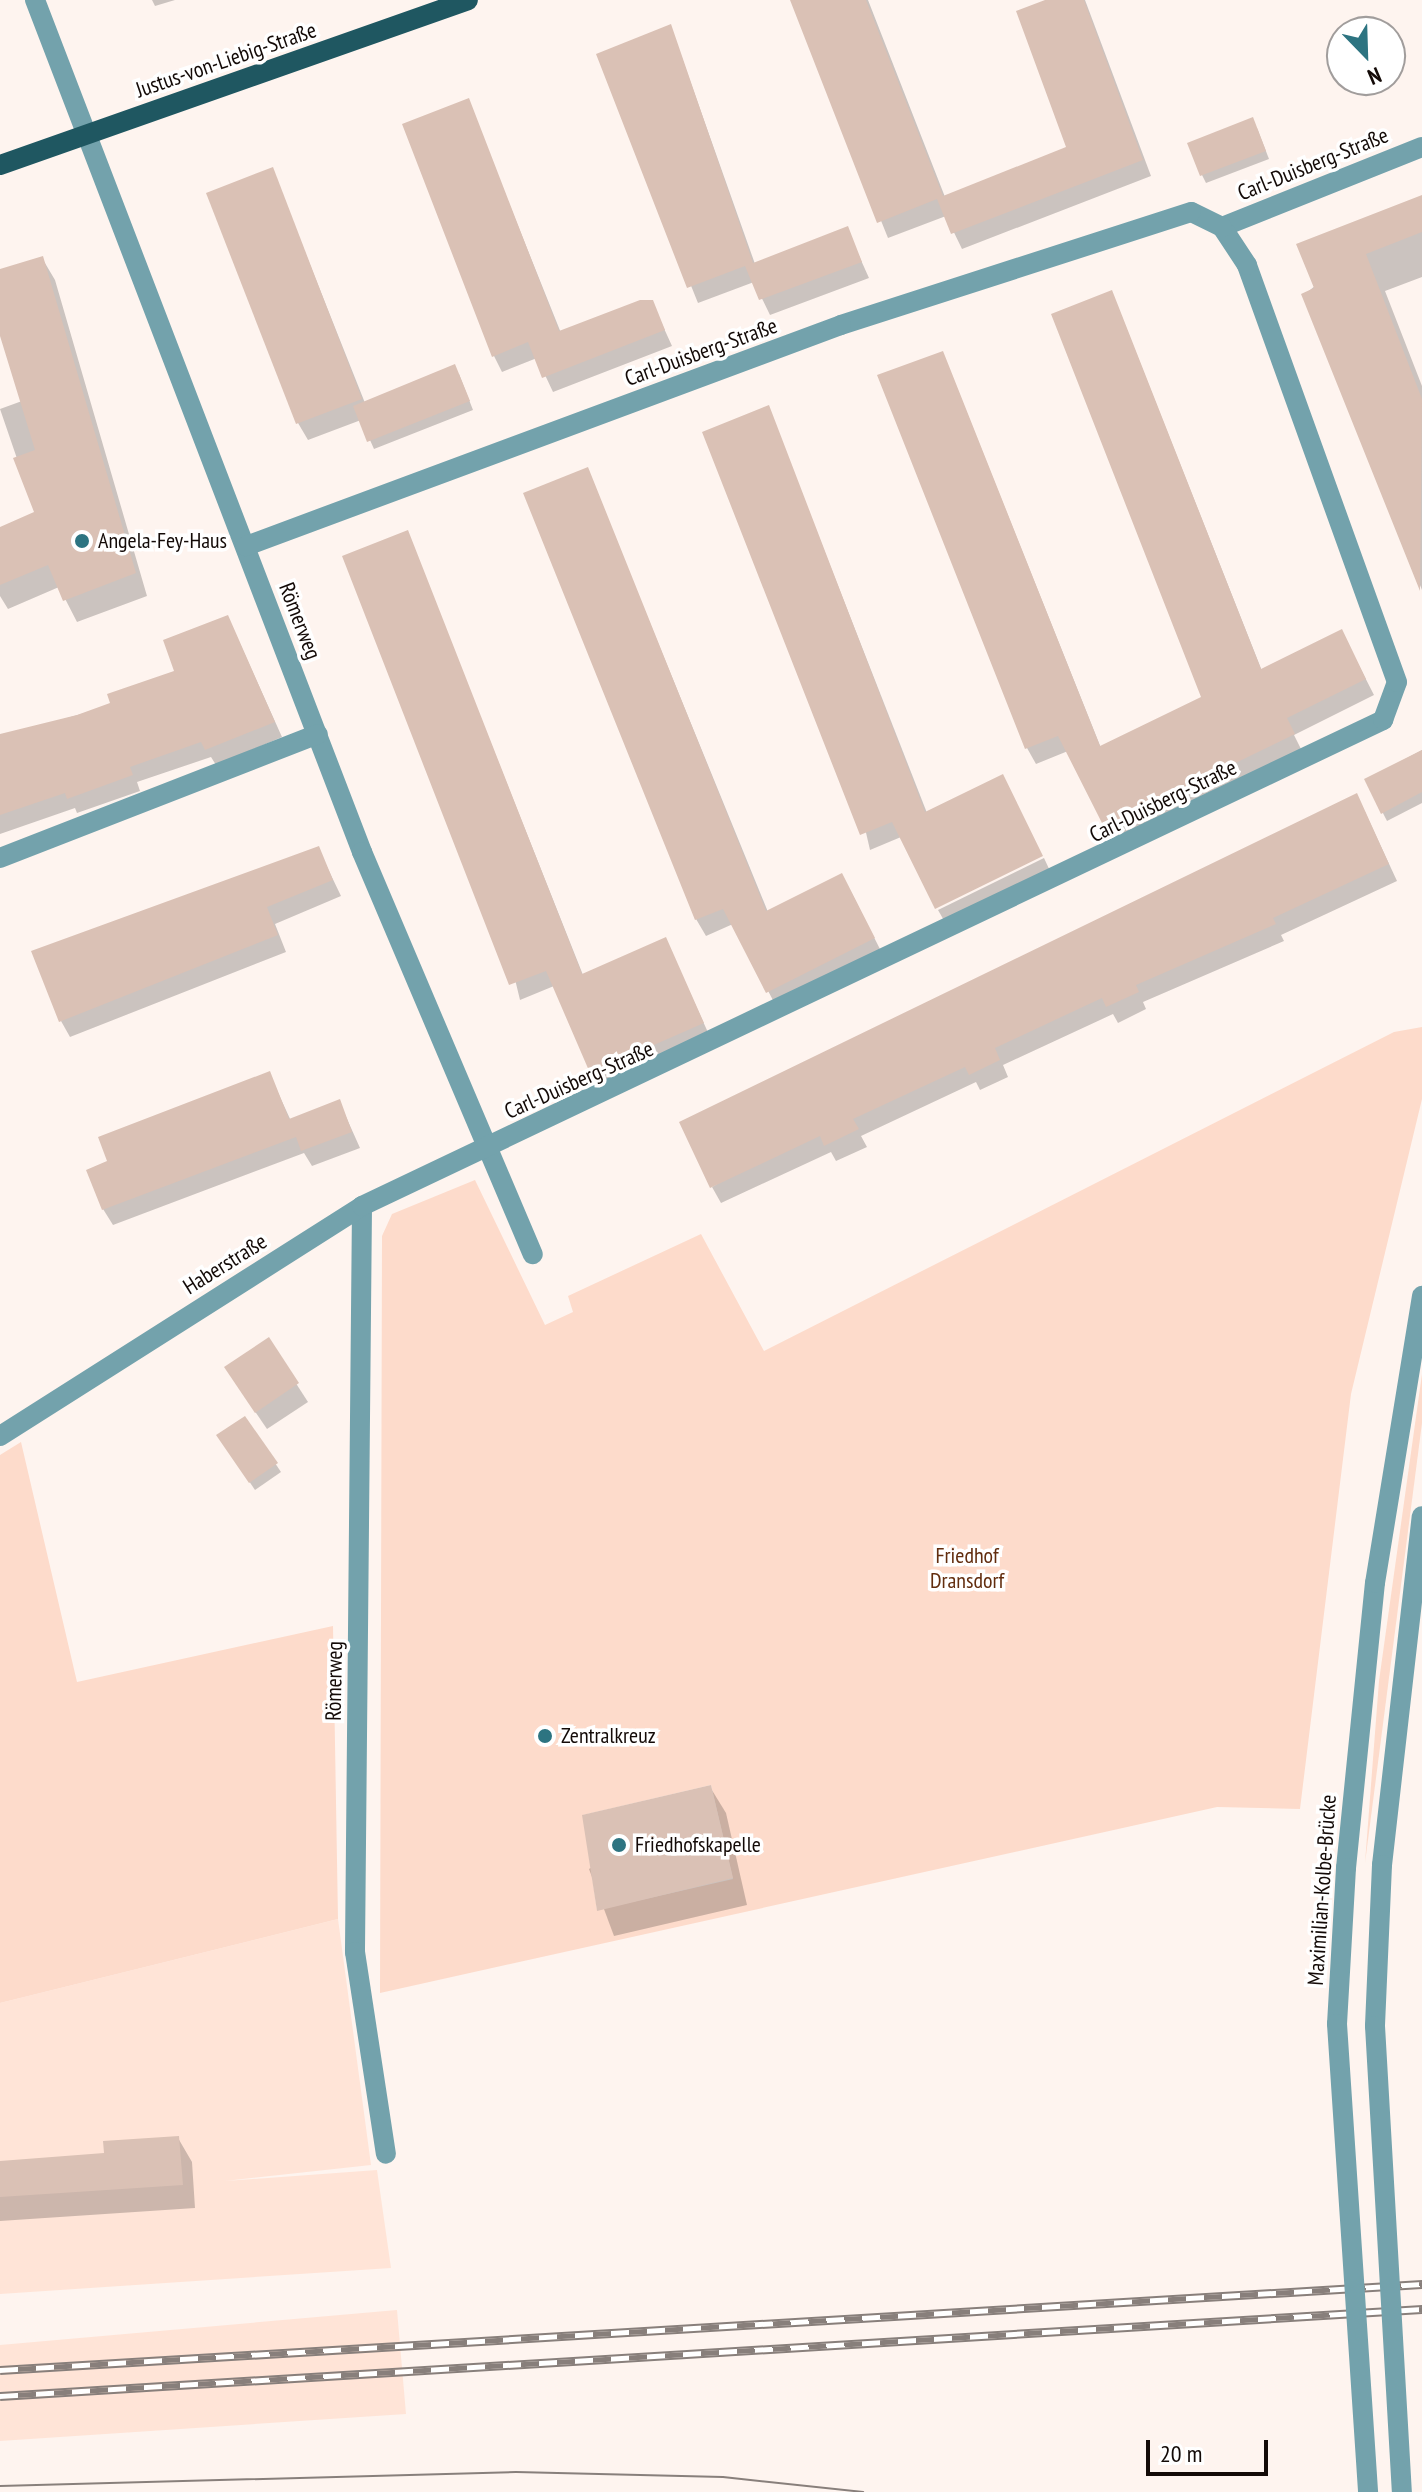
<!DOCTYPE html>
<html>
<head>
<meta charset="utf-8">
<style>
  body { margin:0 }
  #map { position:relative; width:1422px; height:2492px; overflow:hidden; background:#fef4ef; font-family:"PT Sans Narrow",sans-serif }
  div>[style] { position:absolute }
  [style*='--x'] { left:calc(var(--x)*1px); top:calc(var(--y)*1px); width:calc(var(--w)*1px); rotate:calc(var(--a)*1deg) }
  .built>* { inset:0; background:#ffe4d7 }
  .green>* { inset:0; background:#fddbcb }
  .shadow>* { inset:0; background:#0003 }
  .building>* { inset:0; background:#dac1b5 }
  .minor>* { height:20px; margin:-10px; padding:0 10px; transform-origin:10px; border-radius:10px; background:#73a2ac }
  .major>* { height:20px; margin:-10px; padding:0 10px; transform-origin:10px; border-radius:10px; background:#1f5761 }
  .tram>* { height:2px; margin:-1px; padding:0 1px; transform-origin:1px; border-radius:1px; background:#887f7b }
  .rail>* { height:9px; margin-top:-4.5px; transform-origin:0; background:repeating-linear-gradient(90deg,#fff 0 18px,#887f7b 0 36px); box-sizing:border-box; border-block:2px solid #887f7b }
  .minor-bridge>* { height:20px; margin:-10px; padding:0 10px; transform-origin:10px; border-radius:10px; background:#73a2ac }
  .dots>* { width:22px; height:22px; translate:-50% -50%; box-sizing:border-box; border:4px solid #fff; border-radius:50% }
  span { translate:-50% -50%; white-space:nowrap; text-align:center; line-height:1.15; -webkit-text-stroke:7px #fff; paint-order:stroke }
  .street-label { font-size:22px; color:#130a07 }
  .poi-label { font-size:22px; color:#130a07 }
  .left { translate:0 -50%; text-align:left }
  .park-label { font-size:22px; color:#622d0e }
  .north { position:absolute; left:1326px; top:16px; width:80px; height:80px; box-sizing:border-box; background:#fff; border:2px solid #a19d9c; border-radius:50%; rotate:157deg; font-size:22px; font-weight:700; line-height:32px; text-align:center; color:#130a07 }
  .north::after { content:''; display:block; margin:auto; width:28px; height:36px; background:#2d7481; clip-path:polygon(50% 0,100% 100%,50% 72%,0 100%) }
  .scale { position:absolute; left:1146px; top:2440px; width:122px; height:36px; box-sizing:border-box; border:4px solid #130a07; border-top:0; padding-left:10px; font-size:24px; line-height:28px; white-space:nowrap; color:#130a07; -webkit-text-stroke:6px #fff; paint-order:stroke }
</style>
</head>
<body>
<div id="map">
  <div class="built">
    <div style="clip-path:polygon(338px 1919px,371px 2165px,225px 2181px,377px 2170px,391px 2268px,0 2294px,0 2003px)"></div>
    <div style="clip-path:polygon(397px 2310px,406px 2414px,0 2441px,0 2345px)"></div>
  </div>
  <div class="green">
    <div style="clip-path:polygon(evenodd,1422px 1027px,1422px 1099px,1351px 1394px,1300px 1809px,1217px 1807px,380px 1993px,382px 1236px,392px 1214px,475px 1180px,545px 1325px,573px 1312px,568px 1296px,701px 1234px,764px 1351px,1394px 1032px,1422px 1027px,711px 1785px,733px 1879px,597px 1910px,583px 1815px,711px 1785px)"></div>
    <div style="clip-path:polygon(1422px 1374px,1422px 1423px,1365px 1863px,1379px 1681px)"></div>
    <div style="clip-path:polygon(21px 1442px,77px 1682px,333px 1626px,338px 1919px,0 2003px,0 1455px)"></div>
  </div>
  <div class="shadow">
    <div style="clip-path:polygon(152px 0,175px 0,155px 6px)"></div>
    <div style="clip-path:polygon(792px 0,868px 0,945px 197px,1069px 148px,1051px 0,1085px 0,1151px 176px,962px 249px,946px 216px,888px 238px)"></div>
    <div style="clip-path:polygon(671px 27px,755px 264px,847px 229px,869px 278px,770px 315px,754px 282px,698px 303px,598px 55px)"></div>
    <div style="clip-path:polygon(468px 101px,561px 333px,652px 302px,672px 346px,553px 392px,537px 358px,502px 372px,494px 356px)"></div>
    <div style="clip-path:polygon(1257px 128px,1269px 159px,1206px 183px,1202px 175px)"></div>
    <div style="clip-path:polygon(272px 169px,365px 403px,459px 374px,473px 410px,374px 449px,361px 420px,308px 440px,298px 423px)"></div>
    <div style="clip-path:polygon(1422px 197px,1422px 277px,1385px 291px,1422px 386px,1422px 590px,1304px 295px)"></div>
    <div style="clip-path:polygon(42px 258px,55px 280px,147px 596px,77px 622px,59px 587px,8px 609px,0 596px,0 529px,36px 514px,0 409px,22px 401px,0 329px,0 271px)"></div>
    <div style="clip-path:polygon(1112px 292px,1262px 671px,1350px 648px,1374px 695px,1294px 735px,1302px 751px,1115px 842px,1068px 751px,1036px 764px,1027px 748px,943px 353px,1101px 748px,1204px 698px)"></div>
    <div style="clip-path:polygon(768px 407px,927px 813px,901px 837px,870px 850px)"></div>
    <div style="clip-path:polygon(587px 469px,768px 912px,851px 892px,883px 955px,777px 1008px,733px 924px,706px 936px,696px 919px)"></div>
    <div style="clip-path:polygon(407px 532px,583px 975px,666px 940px,711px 1039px,601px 1088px,554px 986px,520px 1000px)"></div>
    <div style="clip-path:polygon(228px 617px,282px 737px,216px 765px,211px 757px,137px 782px,140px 791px,77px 813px,75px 808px,0 834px,0 737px,113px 705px,177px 672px)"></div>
    <div style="clip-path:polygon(1422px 750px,1422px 803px,1387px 821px,1366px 780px)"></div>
    <div style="clip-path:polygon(1365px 812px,1397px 881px,1281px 935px,1284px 941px,1143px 1002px,1146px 1009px,1118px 1023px,1113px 1014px,1003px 1065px,1008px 1077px,980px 1090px,976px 1082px,861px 1136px,867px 1147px,836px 1161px,831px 1152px,721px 1203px,712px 1187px)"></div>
    <div style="clip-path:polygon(318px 848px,341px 896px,275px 924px,286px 952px,70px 1037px,61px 1021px)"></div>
    <div style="clip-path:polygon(1044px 858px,1051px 873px,946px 924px,938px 910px)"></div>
    <div style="clip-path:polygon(269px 1073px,291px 1121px,339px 1101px,360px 1148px,312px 1166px,304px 1153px,113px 1225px,103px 1209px,110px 1163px)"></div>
    <div style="clip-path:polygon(268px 1340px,308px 1402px,267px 1429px,237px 1385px)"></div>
    <div style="clip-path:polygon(245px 1418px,281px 1472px,255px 1490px,224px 1444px)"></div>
    <div style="clip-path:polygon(710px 1787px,726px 1813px,747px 1905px,614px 1936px,589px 1869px)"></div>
    <div style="clip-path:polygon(178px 2138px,192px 2162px,195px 2208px,0 2221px,0 2163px,106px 2155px)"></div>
  </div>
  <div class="building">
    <div style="clip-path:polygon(790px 0,866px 0,943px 196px,1066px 147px,1016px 11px,1045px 0,1084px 0,1143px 160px,951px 234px,937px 199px,877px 223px)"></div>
    <div style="clip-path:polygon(671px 24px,753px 263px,848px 226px,862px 262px,759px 300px,745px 266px,687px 288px,596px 54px)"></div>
    <div style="clip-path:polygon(469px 98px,559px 331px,640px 300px,653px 300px,665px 330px,542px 378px,528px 342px,492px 357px,402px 124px)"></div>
    <div style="clip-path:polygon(1253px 117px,1266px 151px,1200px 176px,1187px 143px)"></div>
    <div style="clip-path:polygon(273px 167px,362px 399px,296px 424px,206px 193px)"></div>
    <div style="clip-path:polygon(1422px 195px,1422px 232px,1366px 254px,1422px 399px,1420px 591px,1301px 294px,1314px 288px,1296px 244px)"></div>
    <div style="clip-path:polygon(43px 256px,136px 573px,63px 601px,48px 565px,0 585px,0 527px,34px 512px,13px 458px,35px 450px,0 336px,0 269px)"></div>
    <div style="clip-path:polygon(1112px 290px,1261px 669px,1342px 629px,1366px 679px,1287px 718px,1295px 734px,1104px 827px,1058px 736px,1025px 749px,877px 375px,943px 351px,1100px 746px,1201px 697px,1051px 314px)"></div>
    <div style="clip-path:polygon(455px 364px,470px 401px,367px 442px,353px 406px)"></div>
    <div style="clip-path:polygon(769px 405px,925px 812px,1003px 774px,1043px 856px,935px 909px,892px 822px,860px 835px,702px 432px)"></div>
    <div style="clip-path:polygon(588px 467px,766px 911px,842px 873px,875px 938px,766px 993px,723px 909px,695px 920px,523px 493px)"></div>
    <div style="clip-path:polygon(408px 530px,582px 974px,666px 937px,704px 1023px,590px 1073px,546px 971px,509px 985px,342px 556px)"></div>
    <div style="clip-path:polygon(228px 615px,275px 722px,205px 750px,201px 742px,130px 767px,133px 775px,67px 799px,65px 793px,0 815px,0 734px,77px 715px,110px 703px,107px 694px,174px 671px,163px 640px)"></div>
    <div style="clip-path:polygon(1422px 750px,1422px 792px,1381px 814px,1364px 779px)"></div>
    <div style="clip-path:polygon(1357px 793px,1389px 864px,1273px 918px,1276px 924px,1136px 985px,1139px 992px,1106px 1007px,1102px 998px,995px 1048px,1000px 1060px,969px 1075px,965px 1067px,853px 1119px,859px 1129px,824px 1146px,820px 1136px,710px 1188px,679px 1122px)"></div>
    <div style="clip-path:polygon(319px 846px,333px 880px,267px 907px,278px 935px,59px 1022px,31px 951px)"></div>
    <div style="clip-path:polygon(270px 1071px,289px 1119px,340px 1099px,352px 1132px,301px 1151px,296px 1137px,102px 1210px,86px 1170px,107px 1161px,98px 1137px)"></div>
    <div style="clip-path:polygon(269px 1337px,299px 1383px,255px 1413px,224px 1367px)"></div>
    <div style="clip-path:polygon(245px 1416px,278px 1463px,249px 1483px,216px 1435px)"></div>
    <div style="clip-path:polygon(711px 1785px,733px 1878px,597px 1911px,582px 1815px)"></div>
    <div style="clip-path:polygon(179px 2136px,183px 2185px,0 2197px,0 2161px,104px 2153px,103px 2141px)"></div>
  </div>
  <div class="minor">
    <div style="--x:35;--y:0;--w:913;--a:69"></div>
    <div style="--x:362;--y:852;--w:437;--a:67"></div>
    <div style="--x:1222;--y:227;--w:215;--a:-21.8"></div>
    <div style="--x:0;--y:858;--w:341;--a:-21.3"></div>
    <div style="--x:362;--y:1206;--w:746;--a:90.54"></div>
    <div style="--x:355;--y:1952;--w:204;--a:81.3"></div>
    <div style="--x:0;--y:1436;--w:429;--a:-32.4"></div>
    <div style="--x:362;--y:1206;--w:1131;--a:-25.45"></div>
    <div style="--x:1383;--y:720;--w:40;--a:-69.8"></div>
    <div style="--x:1397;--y:682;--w:443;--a:-109.8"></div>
    <div style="--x:1247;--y:265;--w:45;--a:-123.3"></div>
    <div style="--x:1222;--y:227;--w:34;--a:-154"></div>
    <div style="--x:1191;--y:212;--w:368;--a:162.1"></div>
    <div style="--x:841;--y:325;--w:635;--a:159.62"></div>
    <div style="--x:1382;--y:1865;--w:351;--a:-83.5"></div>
    <div style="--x:1346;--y:1868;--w:286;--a:-84.2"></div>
    <div style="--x:1375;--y:1583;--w:291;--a:-80.7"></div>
  </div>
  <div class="major">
    <div style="--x:0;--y:165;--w:496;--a:-19.4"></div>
  </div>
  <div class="tram">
    <div style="--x:0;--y:2486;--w:516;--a:-1.55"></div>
    <div style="--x:516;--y:2472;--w:207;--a:1.4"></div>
    <div style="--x:723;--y:2477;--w:141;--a:6.1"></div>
  </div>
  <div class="rail">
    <div style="--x:0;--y:2370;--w:1425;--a:-3.46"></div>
    <div style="--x:0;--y:2396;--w:1425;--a:-3.5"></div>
  </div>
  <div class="minor-bridge">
    <div style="--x:1382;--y:1865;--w:161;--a:92.5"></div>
    <div style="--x:1375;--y:2026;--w:467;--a:86.7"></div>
    <div style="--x:1346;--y:1868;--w:156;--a:93.3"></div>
    <div style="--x:1337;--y:2024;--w:469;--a:86.2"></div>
  </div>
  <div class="dots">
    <div style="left:82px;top:541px;background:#2d7481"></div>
    <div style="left:545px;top:1736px;background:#2d7481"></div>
    <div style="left:619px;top:1845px;background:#2d7481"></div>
  </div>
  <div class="street-label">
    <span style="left:226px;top:60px;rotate:-19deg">Justus-von-Liebig-Straße</span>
    <span style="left:1313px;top:164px;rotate:-22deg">Carl-Duisberg-Straße</span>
    <span style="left:701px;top:352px;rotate:-20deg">Carl-Duisberg-Straße</span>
    <span style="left:300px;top:621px;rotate:69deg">Römerweg</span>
    <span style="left:1163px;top:801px;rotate:-26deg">Carl-Duisberg-Straße</span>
    <span style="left:579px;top:1080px;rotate:-24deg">Carl-Duisberg-Straße</span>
    <span style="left:225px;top:1264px;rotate:-32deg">Haberstraße</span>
    <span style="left:334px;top:1681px;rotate:-89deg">Römerweg</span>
    <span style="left:1322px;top:1890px;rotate:-86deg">Maximilian-Kolbe-Brücke</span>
  </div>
  <div class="poi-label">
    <span class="left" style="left:98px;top:541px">Angela-Fey-Haus</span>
    <span class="left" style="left:561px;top:1736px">Zentralkreuz</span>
    <span class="left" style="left:635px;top:1845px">Friedhofskapelle</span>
  </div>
  <div class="park-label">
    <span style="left:967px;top:1568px">Friedhof<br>Dransdorf</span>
  </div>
  <div class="north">N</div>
  <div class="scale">20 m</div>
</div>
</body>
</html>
